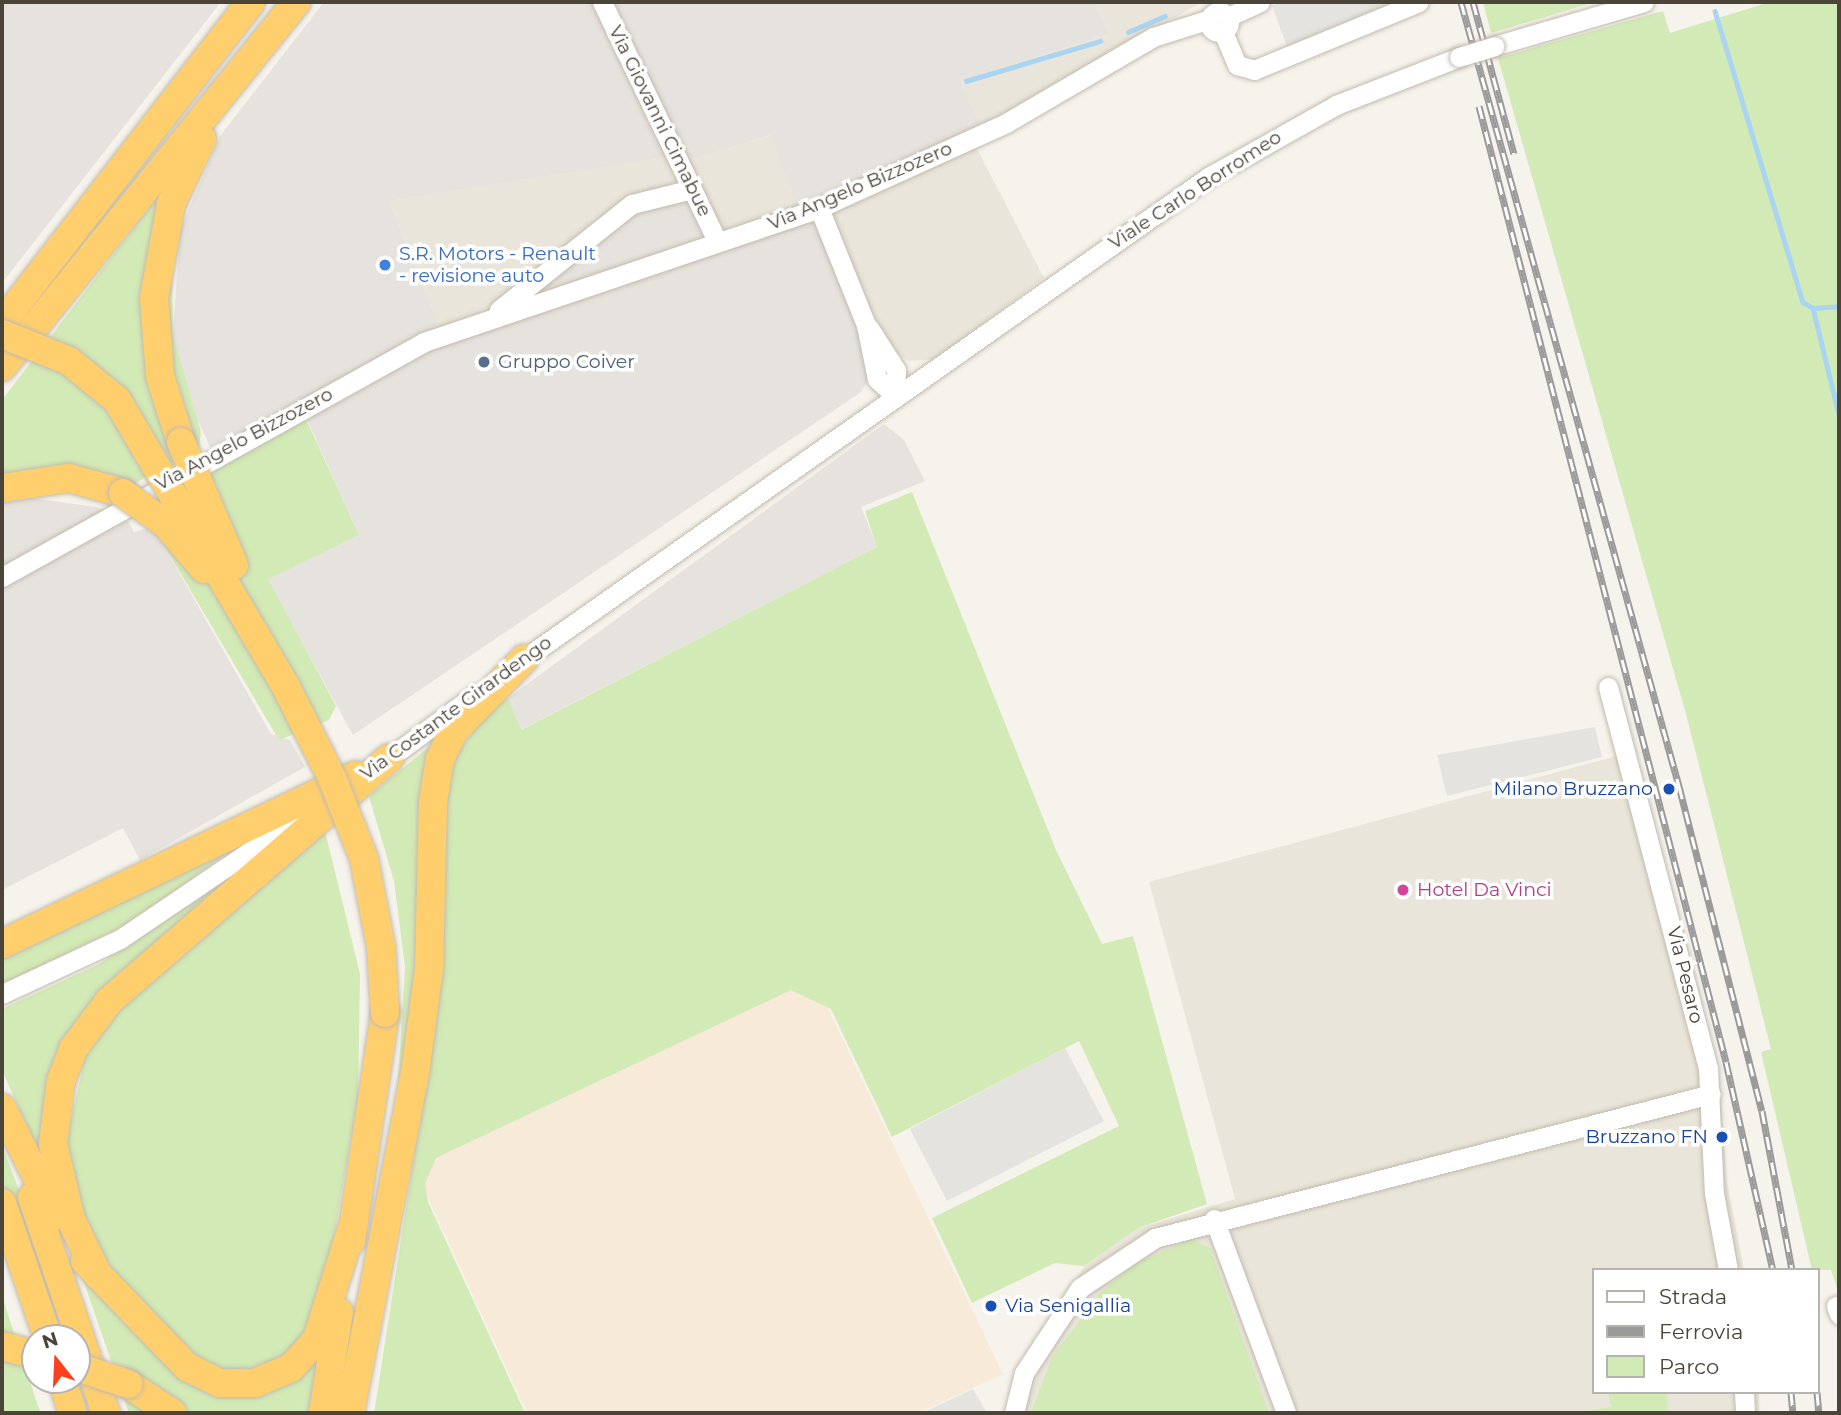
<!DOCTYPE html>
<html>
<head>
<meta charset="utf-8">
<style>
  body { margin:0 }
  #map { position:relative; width:1841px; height:1415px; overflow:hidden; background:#f6f3ec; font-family:Montserrat,sans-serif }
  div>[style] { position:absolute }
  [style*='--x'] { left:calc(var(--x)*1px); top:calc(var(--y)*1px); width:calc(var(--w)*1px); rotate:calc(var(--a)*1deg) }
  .residential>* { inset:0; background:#eae5da }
  .commercial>* { inset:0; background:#f7ead8 }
  .industrial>* { inset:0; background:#e6e2dd }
  .green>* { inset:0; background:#d2eab5 }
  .parking>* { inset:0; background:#e5e3e0 }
  .stream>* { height:4.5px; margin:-2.25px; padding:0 2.25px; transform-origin:2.25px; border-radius:2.25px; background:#a9d4f2 }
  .roads { filter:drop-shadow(0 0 2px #c2bbae) drop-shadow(0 0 2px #c2bbae) }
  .minor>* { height:19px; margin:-9.5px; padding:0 9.5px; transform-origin:9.5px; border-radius:9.5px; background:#fff }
  .minor>.ring { margin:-9.5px; padding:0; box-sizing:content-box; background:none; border:19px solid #fff; border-radius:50% }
  .highway>* { height:28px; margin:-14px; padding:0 14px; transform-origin:14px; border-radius:14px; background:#ffcf6e }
  .rail>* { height:7px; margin-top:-3.5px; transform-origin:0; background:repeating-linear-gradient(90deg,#fff 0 13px,#9a9a9a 0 26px); box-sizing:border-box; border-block:2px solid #9a9a9a }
  .bridges { filter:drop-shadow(0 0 2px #c2bbae) drop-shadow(0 0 2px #c2bbae) }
  .minor-bridge>* { height:19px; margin:-9.5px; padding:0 9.5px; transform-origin:9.5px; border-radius:9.5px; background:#fff }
  .highway-bridge>* { height:28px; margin:-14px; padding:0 14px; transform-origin:14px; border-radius:14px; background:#ffcf6e }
  .dots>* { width:19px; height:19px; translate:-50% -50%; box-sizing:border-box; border:4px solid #fff; border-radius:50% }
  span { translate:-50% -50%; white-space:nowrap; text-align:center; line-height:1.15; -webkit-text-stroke:7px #fff; paint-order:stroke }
  .street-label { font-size:19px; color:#4b4439 }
  .shop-label { font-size:19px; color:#366cbe }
  .left { translate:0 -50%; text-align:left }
  .service-label { font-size:19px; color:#4e5e75 }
  .transit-label { font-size:19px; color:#164399 }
  .right { translate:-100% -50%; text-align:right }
  .hotel-label { font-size:19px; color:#b23c85 }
  .frame { position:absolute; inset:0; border:4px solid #4b4439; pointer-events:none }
  .legend { position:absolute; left:1592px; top:1268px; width:228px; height:126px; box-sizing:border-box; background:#fff; border:2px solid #b7b4b0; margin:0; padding:9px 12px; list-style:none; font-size:21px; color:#4b4439 }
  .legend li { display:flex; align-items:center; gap:14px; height:35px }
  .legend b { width:35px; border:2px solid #b7b4b0 }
  .north { position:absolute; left:21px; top:1324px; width:70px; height:70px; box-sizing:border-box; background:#fff; border:2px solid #b7b4b0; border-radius:50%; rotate:342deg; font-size:19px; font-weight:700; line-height:28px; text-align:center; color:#4b4439 }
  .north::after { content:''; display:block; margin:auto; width:24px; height:32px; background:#fc3f1d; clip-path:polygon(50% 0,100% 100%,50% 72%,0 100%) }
</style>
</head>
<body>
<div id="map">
  <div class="residential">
    <div style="clip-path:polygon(1094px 2px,1202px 2px,982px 130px,959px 81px,1110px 34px)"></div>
    <div style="clip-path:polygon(771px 135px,797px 210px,721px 234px,685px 162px)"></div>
    <div style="clip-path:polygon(974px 143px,1044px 278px,936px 359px,910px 361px,896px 355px,872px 324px,826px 211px)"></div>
    <div style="clip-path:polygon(670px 157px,685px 185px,626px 198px,487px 311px,440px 328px,389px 201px)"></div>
    <div style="clip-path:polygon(1635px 751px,1719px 1070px,1727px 1182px,1744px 1270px,1594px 1270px,1594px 1392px,1759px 1392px,1759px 1413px,1006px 1413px,1084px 1266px,1138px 1228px,1235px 1199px,1149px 882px)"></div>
  </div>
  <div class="commercial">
    <div style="clip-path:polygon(813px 977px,1003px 1374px,918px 1413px,527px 1413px,414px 1167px)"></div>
  </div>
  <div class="industrial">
    <div style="clip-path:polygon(2px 2px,221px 2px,2px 283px)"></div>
    <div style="clip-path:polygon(324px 2px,597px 2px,670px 157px,389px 201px,440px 328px,211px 449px,188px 400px,173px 335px,180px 230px,220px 136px)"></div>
    <div style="clip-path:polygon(607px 2px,1094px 2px,1110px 34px,960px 81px,982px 130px,797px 210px,771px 135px,685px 162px)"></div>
    <div style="clip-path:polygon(685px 185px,716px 248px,816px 216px,862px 327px,867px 382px,861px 392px,353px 735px,267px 579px,359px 535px,305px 415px,487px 311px,626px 198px,651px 186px)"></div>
    <div style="clip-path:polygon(884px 424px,904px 440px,925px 481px,861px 507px,877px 547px,520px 730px,508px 698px)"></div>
    <div style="clip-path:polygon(32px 498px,96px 507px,129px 522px,134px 532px,153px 527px,271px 734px,290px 740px,305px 767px,140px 860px,123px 828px,2px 890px,2px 503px)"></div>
  </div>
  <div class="green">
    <div style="clip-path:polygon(1483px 2px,1595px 2px,1491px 33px)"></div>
    <div style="clip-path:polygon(1770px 2px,1839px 2px,1839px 1294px,1831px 1270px,1812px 1270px,1761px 1052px,1771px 1049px,1686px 714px,1498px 58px,1663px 11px,1670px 33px)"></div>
    <div style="clip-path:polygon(163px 190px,162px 326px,172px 275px,173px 335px,201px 432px,199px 447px,127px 488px,2px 481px,2px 400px)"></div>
    <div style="clip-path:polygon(306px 419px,359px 535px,268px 579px,336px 706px,329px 720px,279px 740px,153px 527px,210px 490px,203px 472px)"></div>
    <div style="clip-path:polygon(912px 492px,1056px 850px,1102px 944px,1133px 936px,1207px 1204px,1138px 1228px,1084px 1266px,1055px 1263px,972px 1303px,932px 1218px,1119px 1126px,1079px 1041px,892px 1137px,831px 1009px,791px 990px,436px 1158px,425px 1184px,428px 1202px,525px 1413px,374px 1413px,420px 1118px,439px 818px,456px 755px,487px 712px,508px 698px,521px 730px,877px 547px,865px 511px)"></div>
    <div style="clip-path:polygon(448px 731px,425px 904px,395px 1131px,405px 967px,394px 881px,369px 796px)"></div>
    <div style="clip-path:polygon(325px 831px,360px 974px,358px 1097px,321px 1313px,309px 1342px,253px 1377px,195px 1365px,112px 1276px,75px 1200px,65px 1146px,86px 1053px,122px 1004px)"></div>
    <div style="clip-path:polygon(238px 845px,135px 920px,2px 986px,2px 951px)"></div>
    <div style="clip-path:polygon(249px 866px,79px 1029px,54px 1187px,2px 1070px,2px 1009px,99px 964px)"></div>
    <div style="clip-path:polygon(2px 1145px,36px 1236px,70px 1338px,56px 1338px,2px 1182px)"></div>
    <div style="clip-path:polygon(1192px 1239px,1210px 1248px,1269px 1413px,1031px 1413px,1052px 1357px,1102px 1291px,1134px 1264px)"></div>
    <div style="clip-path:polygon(78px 1265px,125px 1324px,179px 1373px,206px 1388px,319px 1354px,312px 1413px,129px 1413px)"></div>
    <div style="clip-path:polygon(2px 1296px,38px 1406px,41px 1413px,2px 1413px)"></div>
    <div style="clip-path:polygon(1608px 1392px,1668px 1392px,1667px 1413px,1574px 1413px,1611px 1407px)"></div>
  </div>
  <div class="parking">
    <div style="clip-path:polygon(1282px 2px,1390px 2px,1392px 6px,1288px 49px,1272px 6px)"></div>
    <div style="clip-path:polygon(1595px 727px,1602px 757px,1447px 796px,1437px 755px)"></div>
    <div style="clip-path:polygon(1065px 1048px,1104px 1121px,947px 1201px,910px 1129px)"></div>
    <div style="clip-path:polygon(973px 1389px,987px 1413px,922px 1413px)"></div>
  </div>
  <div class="stream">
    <div style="--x:1715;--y:11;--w:304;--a:73.2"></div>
    <div style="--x:1803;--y:302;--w:12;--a:31"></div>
    <div style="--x:1813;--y:308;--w:26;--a:-4"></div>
    <div style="--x:1128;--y:32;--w:40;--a:-23.4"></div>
    <div style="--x:966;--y:81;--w:140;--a:-16.6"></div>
    <div style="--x:1813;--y:308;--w:110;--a:76.3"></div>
  </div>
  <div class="roads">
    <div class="minor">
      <div style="--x:602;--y:2;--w:265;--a:64.3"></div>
      <div class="ring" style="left:1209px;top:12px;width:1px;height:1px"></div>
      <div style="--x:1228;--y:17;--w:35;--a:-25"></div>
      <div style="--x:1223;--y:32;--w:36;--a:67"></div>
      <div style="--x:1237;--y:65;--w:18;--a:16"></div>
      <div style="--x:1254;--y:70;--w:178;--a:-22.4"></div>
      <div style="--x:1494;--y:46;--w:156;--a:-16.3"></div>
      <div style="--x:819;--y:208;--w:126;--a:68.1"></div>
      <div style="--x:866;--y:325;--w:55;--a:78.5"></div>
      <div style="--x:877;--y:379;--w:25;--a:43"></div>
      <div style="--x:499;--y:310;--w:170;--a:-38.6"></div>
      <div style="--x:632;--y:204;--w:62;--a:-14"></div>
      <div style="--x:869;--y:328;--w:50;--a:57.3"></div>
      <div style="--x:896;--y:370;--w:26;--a:92"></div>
      <div style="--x:2;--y:577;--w:483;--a:-29.1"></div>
      <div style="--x:424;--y:342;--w:417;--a:-18.7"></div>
      <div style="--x:819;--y:208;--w:205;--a:-24.4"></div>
      <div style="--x:1006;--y:123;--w:170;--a:-30.3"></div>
      <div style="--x:1153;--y:37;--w:60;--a:-17.5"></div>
      <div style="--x:514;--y:666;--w:851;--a:-35.15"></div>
      <div style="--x:1210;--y:176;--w:145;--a:-29.4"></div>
      <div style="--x:1336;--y:105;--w:132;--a:-21.3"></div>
      <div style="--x:1608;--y:687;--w:394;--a:75.3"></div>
      <div style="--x:1708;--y:1068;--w:125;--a:87.3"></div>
      <div style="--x:1714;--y:1193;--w:78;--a:79.7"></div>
      <div style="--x:382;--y:763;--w:117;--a:-36.3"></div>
      <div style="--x:2;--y:994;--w:130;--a:-25"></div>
      <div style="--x:120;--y:939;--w:239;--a:-34.1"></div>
      <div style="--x:1214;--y:1219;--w:207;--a:69.6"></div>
      <div style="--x:1836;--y:1306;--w:9;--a:69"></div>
      <div style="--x:1744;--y:1392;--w:21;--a:87"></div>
      <div style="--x:1014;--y:1413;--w:41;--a:-76"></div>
      <div style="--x:1024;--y:1373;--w:102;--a:-56.6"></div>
      <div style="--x:1080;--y:1288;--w:90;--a:-33.7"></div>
      <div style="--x:1155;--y:1238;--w:574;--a:-14.52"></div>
    </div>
    <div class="highway">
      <div style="--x:2;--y:323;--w:406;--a:-52.2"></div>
      <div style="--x:2;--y:367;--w:469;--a:-51.1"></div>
      <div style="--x:181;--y:442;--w:69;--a:-107.7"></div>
      <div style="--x:160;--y:376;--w:78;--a:-94.4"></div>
      <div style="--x:154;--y:298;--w:96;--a:-79.7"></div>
      <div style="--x:171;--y:204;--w:72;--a:-64.5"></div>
      <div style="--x:2;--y:488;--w:68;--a:-8.5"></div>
      <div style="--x:69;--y:478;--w:56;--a:15.5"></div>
      <div style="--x:2;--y:944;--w:392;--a:-25.5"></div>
      <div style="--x:2;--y:1108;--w:120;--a:63.2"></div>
      <div style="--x:32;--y:1197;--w:228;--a:71.1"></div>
      <div style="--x:2;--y:1203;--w:143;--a:71.2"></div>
      <div style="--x:351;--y:1241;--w:231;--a:-81.5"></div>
      <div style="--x:85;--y:1261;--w:147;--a:46.1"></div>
      <div style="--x:187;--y:1367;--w:37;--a:26"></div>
      <div style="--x:220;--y:1383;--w:35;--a:0"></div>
      <div style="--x:255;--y:1383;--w:39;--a:-23"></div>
      <div style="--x:291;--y:1368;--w:39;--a:-48"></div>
      <div style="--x:317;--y:1339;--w:123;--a:-72.5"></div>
      <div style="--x:98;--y:1275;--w:61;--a:-116.1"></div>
      <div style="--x:71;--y:1220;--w:78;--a:-103.3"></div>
      <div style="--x:53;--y:1144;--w:64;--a:-82.8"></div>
      <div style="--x:61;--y:1081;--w:34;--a:-69"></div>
      <div style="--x:73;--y:1049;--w:60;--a:-53.1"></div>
      <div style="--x:109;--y:1001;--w:371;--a:-40.9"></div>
      <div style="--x:2;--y:1346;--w:34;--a:15"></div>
      <div style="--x:62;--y:1380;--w:35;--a:72"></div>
      <div style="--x:128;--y:1384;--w:53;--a:33.4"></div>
      <div style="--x:323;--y:1413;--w:102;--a:-81"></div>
      <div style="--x:350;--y:1413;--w:353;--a:-79.2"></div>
      <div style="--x:416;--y:1066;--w:98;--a:-82.4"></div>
      <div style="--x:429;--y:969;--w:167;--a:-88.6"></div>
      <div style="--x:433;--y:802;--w:44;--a:-80.8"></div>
      <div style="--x:440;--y:759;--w:30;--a:-64"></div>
      <div style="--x:453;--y:732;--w:102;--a:-45.8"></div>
    </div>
  </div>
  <div class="rail">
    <div style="--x:1461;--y:2;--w:814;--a:74.46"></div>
    <div style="--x:1679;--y:786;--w:335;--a:75.7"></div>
    <div style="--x:1762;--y:1111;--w:162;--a:79.3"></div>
    <div style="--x:1473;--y:2;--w:157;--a:74.9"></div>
    <div style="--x:1479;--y:106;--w:987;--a:75.51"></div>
    <div style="--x:1726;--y:1062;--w:213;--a:77.3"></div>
    <div style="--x:1791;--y:1392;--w:21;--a:85"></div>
    <div style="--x:1817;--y:1392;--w:21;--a:85"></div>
  </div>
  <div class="bridges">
    <div class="minor-bridge">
      <div style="--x:1459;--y:57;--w:37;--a:-17"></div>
    </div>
    <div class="highway-bridge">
      <div style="--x:2;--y:334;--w:72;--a:21.9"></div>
      <div style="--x:69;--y:361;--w:62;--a:39.1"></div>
      <div style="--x:117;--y:400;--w:331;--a:59.5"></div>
      <div style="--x:285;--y:685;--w:104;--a:63.2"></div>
      <div style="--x:332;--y:778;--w:87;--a:68.4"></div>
      <div style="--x:364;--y:859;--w:90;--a:79.1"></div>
      <div style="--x:381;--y:947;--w:66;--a:86.5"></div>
      <div style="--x:181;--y:442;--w:134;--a:66.7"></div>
      <div style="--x:123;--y:493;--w:53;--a:35.8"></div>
      <div style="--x:166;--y:524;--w:59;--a:49.8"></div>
      <div style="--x:77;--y:1367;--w:54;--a:18.4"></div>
    </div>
  </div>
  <div class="dots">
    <div style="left:385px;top:265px;background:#3f7fe0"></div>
    <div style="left:484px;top:362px;background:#5c6f8a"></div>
    <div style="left:1669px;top:789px;background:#1a4fb4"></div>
    <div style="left:1403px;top:890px;background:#d1479c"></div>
    <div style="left:1722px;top:1137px;background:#1a4fb4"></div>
    <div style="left:991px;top:1306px;background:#1a4fb4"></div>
  </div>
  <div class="street-label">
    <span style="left:660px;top:121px;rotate:64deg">Via Giovanni Cimabue</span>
    <span style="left:860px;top:186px;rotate:-23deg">Via Angelo Bizzozero</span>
    <span style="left:1195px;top:190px;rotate:-33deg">Viale Carlo Borromeo</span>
    <span style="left:244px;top:439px;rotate:-28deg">Via Angelo Bizzozero</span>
    <span style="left:456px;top:708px;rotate:-36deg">Via Costante Girardengo</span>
    <span style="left:1685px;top:975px;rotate:76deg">Via Pesaro</span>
  </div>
  <div class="shop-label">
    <span class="left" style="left:399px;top:265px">S.R. Motors - Renault<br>- revisione auto</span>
  </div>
  <div class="service-label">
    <span class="left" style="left:498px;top:362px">Gruppo Coiver</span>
  </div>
  <div class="transit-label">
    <span class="right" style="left:1653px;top:789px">Milano Bruzzano</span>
    <span class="right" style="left:1708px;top:1137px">Bruzzano FN</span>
    <span class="left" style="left:1005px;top:1306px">Via Senigallia</span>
  </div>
  <div class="hotel-label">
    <span class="left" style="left:1417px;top:890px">Hotel Da Vinci</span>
  </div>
  <div class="frame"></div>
  <ul class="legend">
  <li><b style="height:9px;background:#fff"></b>Strada</li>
  <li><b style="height:9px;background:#9a9a9a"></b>Ferrovia</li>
  <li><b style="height:19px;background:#d2eab5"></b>Parco</li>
  </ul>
  <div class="north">N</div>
</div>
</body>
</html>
